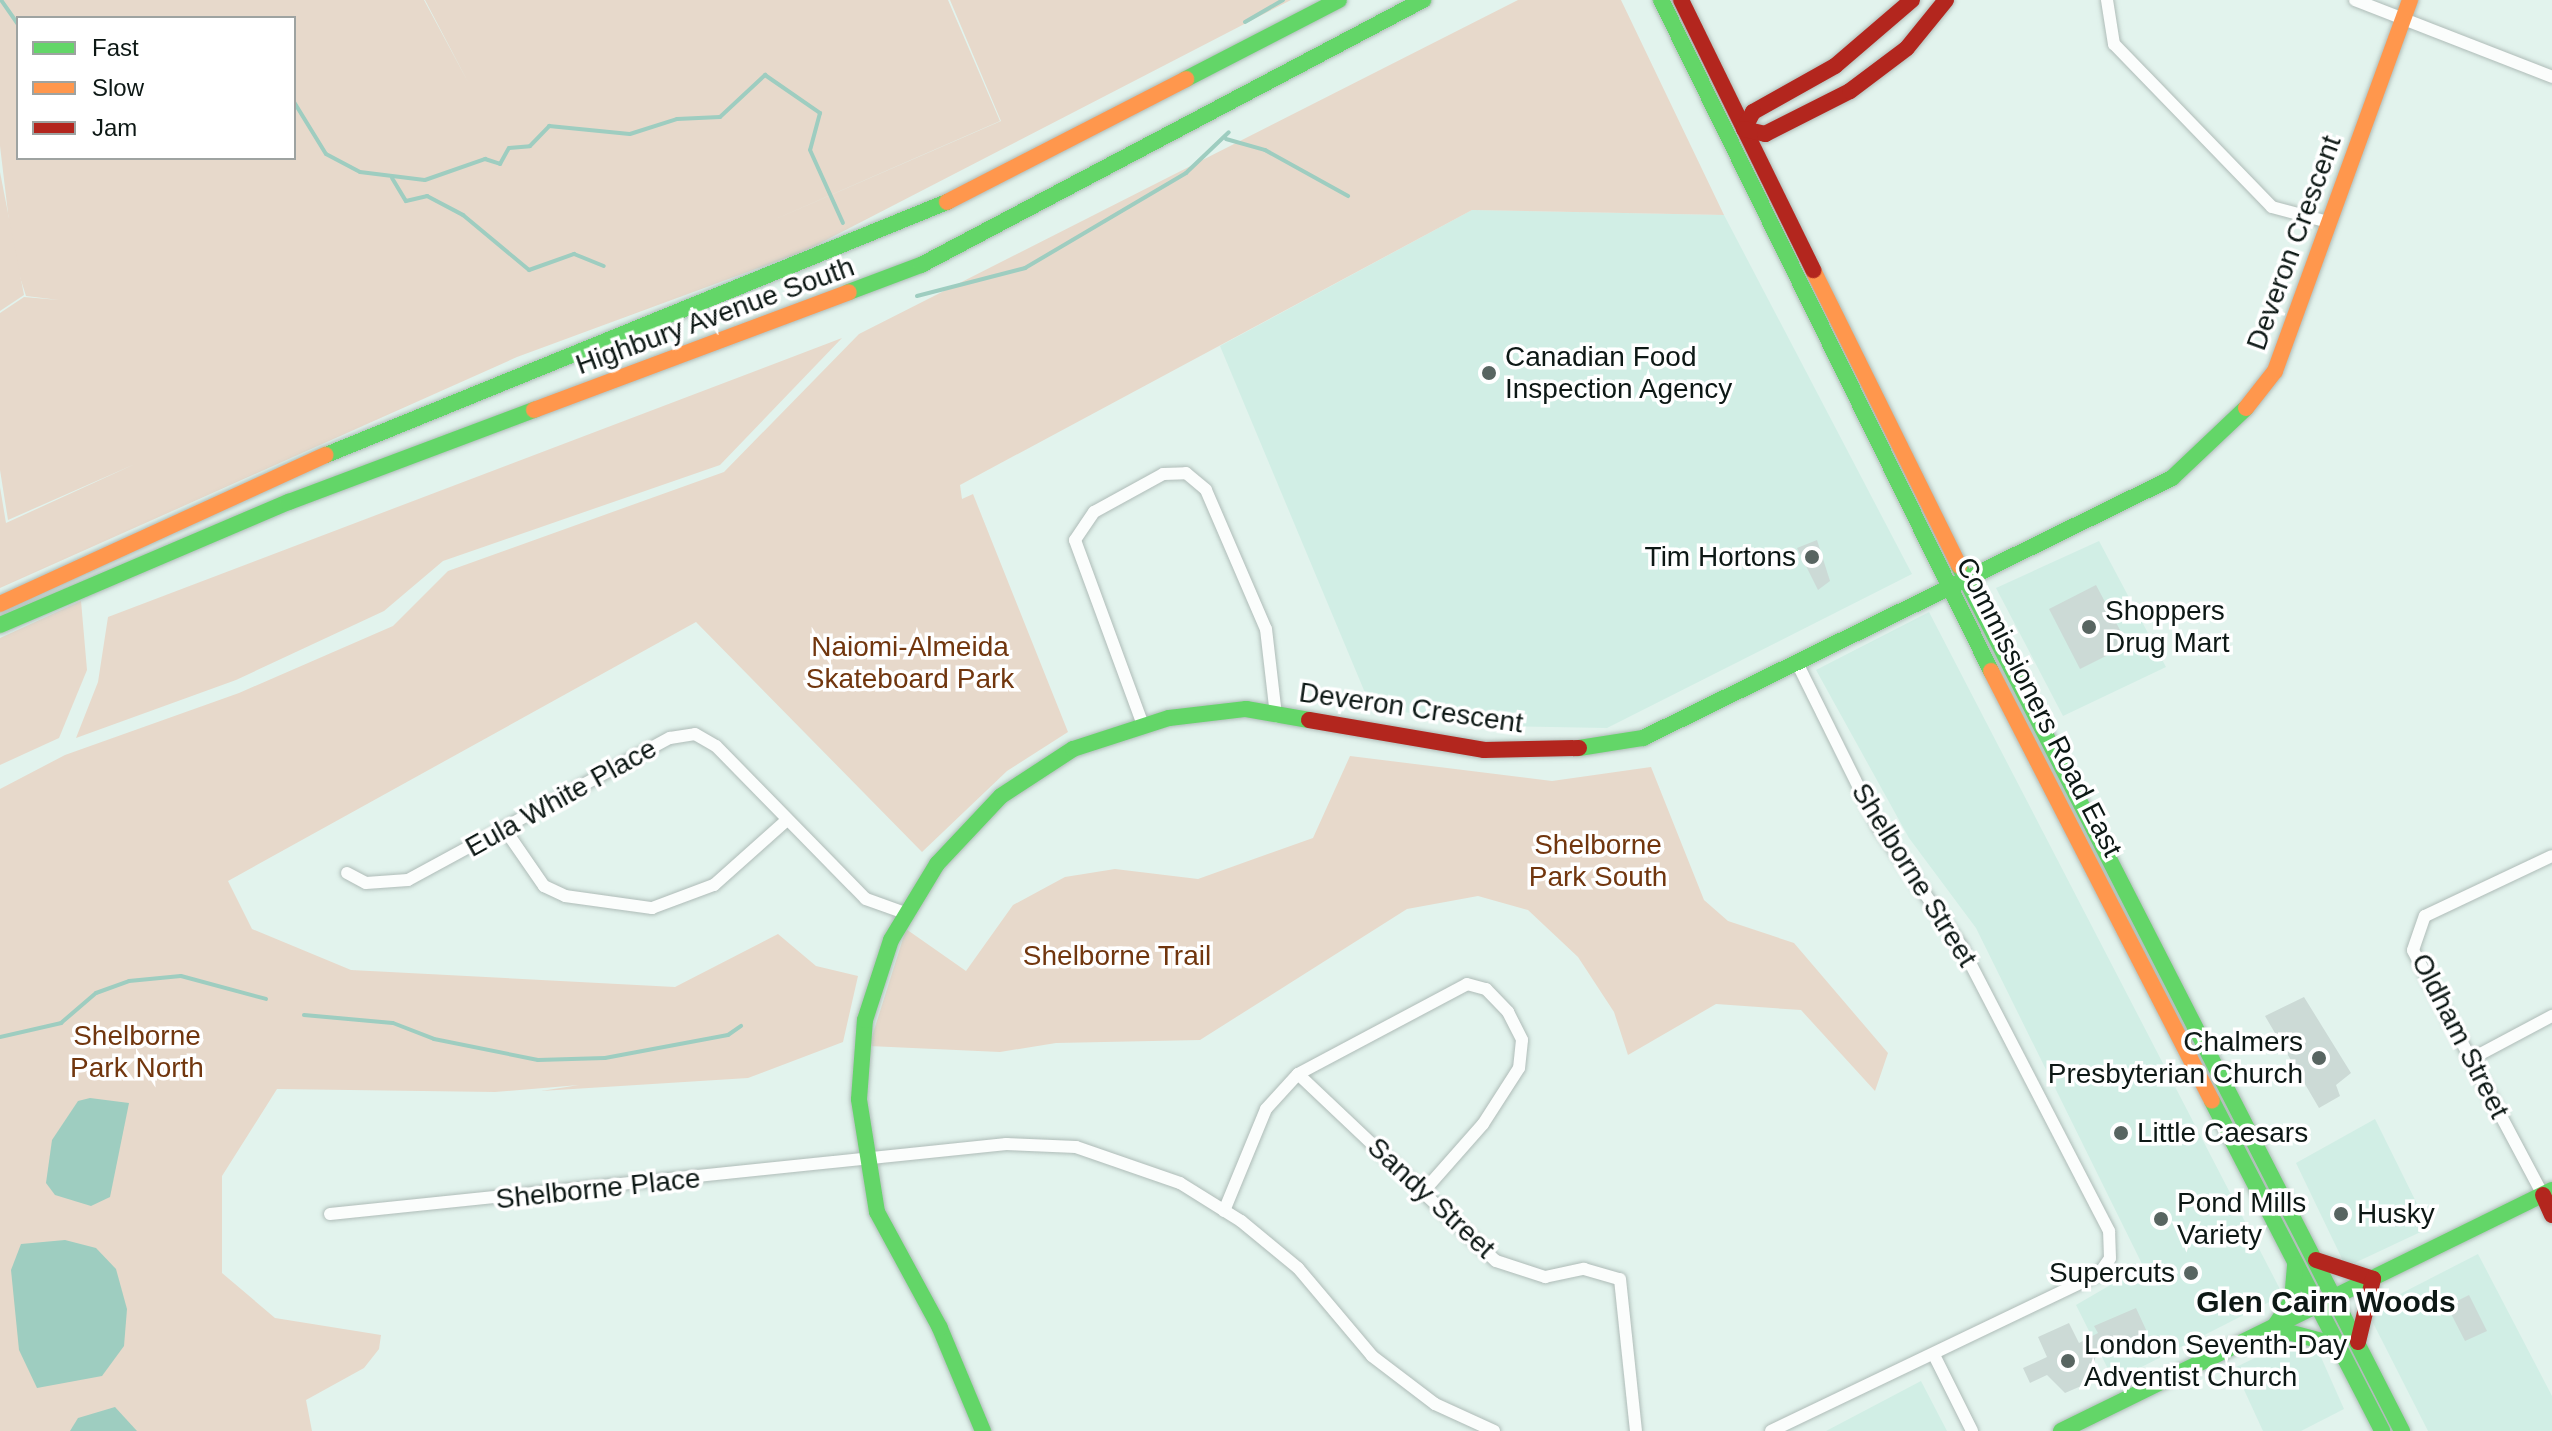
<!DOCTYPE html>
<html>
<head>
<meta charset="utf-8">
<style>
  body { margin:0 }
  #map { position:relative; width:2552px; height:1431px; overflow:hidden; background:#e2f3ed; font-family:Helvetica,sans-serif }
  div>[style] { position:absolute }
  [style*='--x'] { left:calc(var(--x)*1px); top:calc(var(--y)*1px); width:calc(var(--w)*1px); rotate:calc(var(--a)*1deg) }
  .built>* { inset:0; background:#d1eee5 }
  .green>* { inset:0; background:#e7d9cb }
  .water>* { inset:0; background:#9ecdc0 }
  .stream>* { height:4px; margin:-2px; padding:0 2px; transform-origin:2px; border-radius:2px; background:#9ecdc0 }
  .building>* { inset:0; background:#ccdad6 }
  .roads { filter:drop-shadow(0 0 2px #afbcb8) drop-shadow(0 0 2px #afbcb8) }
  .street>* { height:12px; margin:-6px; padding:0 6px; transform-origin:6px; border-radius:6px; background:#fbfdfc }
  .fast>* { height:16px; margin:-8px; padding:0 8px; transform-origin:8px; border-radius:8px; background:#63d668 }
  .slow>* { height:16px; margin:-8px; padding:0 8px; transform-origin:8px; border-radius:8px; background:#ff974d }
  .jam>* { height:16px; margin:-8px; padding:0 8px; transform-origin:8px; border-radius:8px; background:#b3261e }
  .dots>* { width:22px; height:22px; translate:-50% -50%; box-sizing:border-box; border:4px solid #fff; border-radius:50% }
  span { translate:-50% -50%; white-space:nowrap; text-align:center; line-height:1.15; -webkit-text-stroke:7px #fff; paint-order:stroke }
  .street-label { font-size:28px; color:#0d1815 }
  .poi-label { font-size:28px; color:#0d1815 }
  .left { translate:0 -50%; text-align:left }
  .right { translate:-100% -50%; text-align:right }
  .park-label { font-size:28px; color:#71360e }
  .neighbourhood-label { font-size:30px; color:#0d1815; font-weight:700 }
  .legend { position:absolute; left:16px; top:16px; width:280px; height:144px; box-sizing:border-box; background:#fff; border:2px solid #9ea3a1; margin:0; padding:10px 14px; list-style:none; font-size:24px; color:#0d1815 }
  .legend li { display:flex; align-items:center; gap:16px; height:40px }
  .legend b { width:40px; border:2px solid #9ea3a1 }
</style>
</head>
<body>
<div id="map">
  <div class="built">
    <div style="clip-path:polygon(1472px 210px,1724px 215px,1912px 574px,1607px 728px,1496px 726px,1371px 707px,1220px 346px)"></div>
    <div style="clip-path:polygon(2099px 541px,2166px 667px,2063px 716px,1996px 588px)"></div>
    <div style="clip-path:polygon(1929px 612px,2283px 1295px,2114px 1381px,2076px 1305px,2143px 1266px,1976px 928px,1909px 838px,1816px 670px)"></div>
    <div style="clip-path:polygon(2375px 1119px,2429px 1228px,2346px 1267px,2296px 1163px)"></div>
    <div style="clip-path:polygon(2478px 1254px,2552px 1396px,2552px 1431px,2428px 1431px,2367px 1311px)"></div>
    <div style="clip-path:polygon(2292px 1340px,2316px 1346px,2344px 1409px,2301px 1431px,2263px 1431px,2234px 1368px)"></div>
    <div style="clip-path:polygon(1921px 1381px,1947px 1431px,1826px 1431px)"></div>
  </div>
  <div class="green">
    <div style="clip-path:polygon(evenodd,0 0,424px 0,468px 82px,425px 0,948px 0,1000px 121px,698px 253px,1001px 121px,950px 0,1291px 0,805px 251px,517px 357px,0 588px,0 487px,6px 523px,135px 464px,8px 520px,0 470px,0 313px,24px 297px,59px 300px,26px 296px,13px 255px,0 146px,0 0,18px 18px,294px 18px,294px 158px,18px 158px,18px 18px)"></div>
    <div style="clip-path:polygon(1518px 0,1621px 0,1724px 215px,1472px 210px,960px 485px,962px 499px,973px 494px,1068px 732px,1007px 771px,922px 852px,696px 622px,228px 881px,252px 929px,351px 970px,675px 987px,778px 934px,816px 966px,858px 976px,843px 1042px,748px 1078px,541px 1091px,579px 1085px,495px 1092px,277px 1089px,222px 1176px,222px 1273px,275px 1318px,381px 1335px,379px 1349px,364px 1368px,306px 1400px,312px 1431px,0 1431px,0 789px,65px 755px,239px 693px,393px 626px,448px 571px,724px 472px,859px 334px)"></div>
    <div style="clip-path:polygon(0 172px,24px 295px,0 311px)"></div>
    <div style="clip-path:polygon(842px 338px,720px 465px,443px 561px,384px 611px,236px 680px,76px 738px,98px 682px,108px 617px)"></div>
    <div style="clip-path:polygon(81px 601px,87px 670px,59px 738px,0 765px,0 638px)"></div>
    <div style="clip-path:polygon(1350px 756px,1552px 781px,1651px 767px,1704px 900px,1728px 921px,1794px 943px,1888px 1053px,1875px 1091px,1801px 1010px,1716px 1004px,1628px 1055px,1614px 1012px,1578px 957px,1528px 910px,1478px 896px,1407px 909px,1200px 1040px,1056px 1043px,1000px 1052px,869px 1046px,906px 929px,966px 971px,1013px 905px,1065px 877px,1115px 869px,1198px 879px,1313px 838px)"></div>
  </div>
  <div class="water">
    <div style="clip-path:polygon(90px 1098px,129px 1103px,110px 1197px,91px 1206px,55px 1195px,46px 1183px,52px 1140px,78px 1101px)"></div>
    <div style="clip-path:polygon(65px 1240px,96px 1248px,116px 1269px,127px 1309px,124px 1346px,102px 1376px,37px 1388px,19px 1350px,11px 1270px,21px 1244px)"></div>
    <div style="clip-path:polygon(115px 1407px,137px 1431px,70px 1431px,78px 1418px)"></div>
  </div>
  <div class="stream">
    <div style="--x:1;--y:0;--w:29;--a:55"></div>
    <div style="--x:1245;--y:22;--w:44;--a:-30.1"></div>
    <div style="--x:294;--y:102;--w:61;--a:58.4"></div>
    <div style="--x:326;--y:154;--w:38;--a:28"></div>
    <div style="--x:360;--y:172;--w:65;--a:7"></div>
    <div style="--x:425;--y:180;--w:64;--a:-19.3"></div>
    <div style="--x:485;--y:159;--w:16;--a:18"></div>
    <div style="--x:500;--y:164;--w:18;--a:-61"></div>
    <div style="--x:509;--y:148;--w:21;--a:-5"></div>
    <div style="--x:530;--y:146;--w:28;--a:-46"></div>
    <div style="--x:549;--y:126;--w:81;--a:5.6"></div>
    <div style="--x:630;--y:134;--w:49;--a:-17.7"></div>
    <div style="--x:677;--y:119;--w:43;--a:-2.7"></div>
    <div style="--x:720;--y:117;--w:62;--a:-43"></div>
    <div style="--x:765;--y:75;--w:67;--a:34.6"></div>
    <div style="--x:820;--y:113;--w:38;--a:105"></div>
    <div style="--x:810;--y:150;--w:80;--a:65.7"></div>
    <div style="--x:1226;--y:139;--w:41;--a:15.8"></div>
    <div style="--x:1265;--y:150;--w:95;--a:29"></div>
    <div style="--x:392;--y:178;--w:27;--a:59"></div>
    <div style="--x:406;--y:201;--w:22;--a:-13"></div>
    <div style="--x:427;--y:196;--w:41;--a:27.8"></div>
    <div style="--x:463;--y:215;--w:86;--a:39.8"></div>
    <div style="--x:529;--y:270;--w:48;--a:-19.6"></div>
    <div style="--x:574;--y:254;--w:32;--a:22"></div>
    <div style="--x:917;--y:296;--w:112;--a:-14.5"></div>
    <div style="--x:1025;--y:268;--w:187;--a:-30.5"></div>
    <div style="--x:1186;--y:173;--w:59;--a:-43.6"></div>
    <div style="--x:304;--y:1015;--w:89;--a:5.1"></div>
    <div style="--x:393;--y:1023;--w:44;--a:21.3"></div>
    <div style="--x:434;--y:1039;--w:106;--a:11.4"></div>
    <div style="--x:538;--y:1060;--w:67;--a:-1.7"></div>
    <div style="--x:605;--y:1058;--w:125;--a:-10.6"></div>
    <div style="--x:728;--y:1035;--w:16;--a:-35"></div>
    <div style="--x:0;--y:1037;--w:63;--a:-12.9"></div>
    <div style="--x:61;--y:1023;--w:46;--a:-40.6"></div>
    <div style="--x:96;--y:993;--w:35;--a:-20"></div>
    <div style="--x:129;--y:981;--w:52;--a:-5.5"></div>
    <div style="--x:181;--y:976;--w:88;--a:15.1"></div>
  </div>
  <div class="building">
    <div style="clip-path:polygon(1817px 540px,1830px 581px,1818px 590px,1797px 548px)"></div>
    <div style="clip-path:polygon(2096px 585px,2128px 645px,2080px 669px,2049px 609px)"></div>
    <div style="clip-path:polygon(2304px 997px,2351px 1073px,2336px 1085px,2340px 1096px,2319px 1108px,2265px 1016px)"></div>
    <div style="clip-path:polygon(2469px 1295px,2487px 1331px,2465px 1341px,2447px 1306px)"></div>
    <div style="clip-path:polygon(2136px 1308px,2148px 1334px,2095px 1358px,2095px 1380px,2065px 1393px,2047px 1375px,2030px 1383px,2023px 1368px,2047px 1357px,2038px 1337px,2069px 1323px,2079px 1343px,2098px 1333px,2094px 1326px)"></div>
  </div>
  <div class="roads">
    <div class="street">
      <div style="--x:2107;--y:0;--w:45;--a:81"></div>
      <div style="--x:2114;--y:44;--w:227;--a:45.9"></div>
      <div style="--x:2272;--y:207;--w:58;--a:15"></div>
      <div style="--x:2355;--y:0;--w:212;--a:21.3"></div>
      <div style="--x:1143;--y:725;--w:197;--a:-110.2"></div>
      <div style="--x:1075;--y:540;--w:34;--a:-56"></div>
      <div style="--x:1094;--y:512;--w:79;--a:-28.8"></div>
      <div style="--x:1163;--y:474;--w:23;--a:-2"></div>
      <div style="--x:1186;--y:473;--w:26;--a:40"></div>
      <div style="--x:1206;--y:490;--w:151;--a:66.7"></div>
      <div style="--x:1266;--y:629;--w:88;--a:83.4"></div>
      <div style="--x:506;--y:831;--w:67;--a:55.4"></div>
      <div style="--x:544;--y:886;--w:23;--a:25"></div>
      <div style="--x:565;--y:896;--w:88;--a:7.9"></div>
      <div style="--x:652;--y:908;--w:66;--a:-20.4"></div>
      <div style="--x:714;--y:885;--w:98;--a:-41.7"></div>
      <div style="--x:347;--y:873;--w:21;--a:28"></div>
      <div style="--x:366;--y:883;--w:42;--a:-4.1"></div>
      <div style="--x:408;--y:880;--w:298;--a:-28.5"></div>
      <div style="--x:670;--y:738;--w:25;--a:-9"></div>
      <div style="--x:695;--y:734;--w:24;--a:30"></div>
      <div style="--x:716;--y:746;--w:214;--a:45.6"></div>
      <div style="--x:866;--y:899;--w:41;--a:19.7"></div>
      <div style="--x:2471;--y:1059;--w:92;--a:-28"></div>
      <div style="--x:1298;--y:1074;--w:272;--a:43.4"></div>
      <div style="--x:1496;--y:1261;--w:52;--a:18.1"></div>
      <div style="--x:1545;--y:1277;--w:40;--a:-12"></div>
      <div style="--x:1584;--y:1269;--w:37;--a:16"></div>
      <div style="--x:1620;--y:1279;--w:153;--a:84"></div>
      <div style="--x:2543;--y:1195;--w:277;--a:-118"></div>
      <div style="--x:2413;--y:950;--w:36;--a:-71"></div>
      <div style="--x:2425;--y:916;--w:140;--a:-25.3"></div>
      <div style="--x:1224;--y:1211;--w:110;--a:-67.6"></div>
      <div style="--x:1266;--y:1109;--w:47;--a:-47.6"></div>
      <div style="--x:1298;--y:1074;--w:191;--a:-28"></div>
      <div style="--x:1467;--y:984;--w:20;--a:15"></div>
      <div style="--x:1486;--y:989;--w:32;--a:46"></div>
      <div style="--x:1508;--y:1012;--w:31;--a:63"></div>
      <div style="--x:1522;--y:1040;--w:28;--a:96"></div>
      <div style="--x:1519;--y:1068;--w:67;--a:122.7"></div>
      <div style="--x:1483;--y:1124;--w:89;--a:131.4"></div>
      <div style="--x:330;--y:1214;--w:680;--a:-5.91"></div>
      <div style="--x:1006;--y:1144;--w:70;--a:2.5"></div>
      <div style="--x:1076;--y:1147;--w:110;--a:19.1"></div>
      <div style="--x:1180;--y:1183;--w:72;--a:31.9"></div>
      <div style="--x:1241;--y:1221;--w:74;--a:39.5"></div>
      <div style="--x:1298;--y:1268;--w:115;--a:49.9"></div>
      <div style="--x:1372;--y:1356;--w:79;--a:37.3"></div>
      <div style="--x:1435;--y:1404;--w:65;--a:24.6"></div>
      <div style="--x:1934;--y:1355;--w:85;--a:63.4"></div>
      <div style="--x:1771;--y:1431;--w:364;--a:-25.6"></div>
      <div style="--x:2099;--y:1274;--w:19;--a:-55"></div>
      <div style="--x:2110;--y:1258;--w:27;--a:-92"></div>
      <div style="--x:2109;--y:1231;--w:320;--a:-117.4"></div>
      <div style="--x:1962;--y:947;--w:145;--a:-124.9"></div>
      <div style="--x:1879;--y:828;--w:182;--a:-116.4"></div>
    </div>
    <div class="fast">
      <div style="--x:1661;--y:0;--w:748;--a:63.81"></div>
      <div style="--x:1186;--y:79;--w:172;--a:-27.3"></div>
      <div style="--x:849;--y:292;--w:77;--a:-20.6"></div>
      <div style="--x:921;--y:265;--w:568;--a:-27.83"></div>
      <div style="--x:326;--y:455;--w:671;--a:-22.17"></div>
      <div style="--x:1959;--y:566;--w:972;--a:62.88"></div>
      <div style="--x:0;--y:625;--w:314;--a:-23.1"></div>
      <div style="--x:289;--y:502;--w:262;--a:-20.6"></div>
      <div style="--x:1579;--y:748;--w:65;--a:-8.9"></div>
      <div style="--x:1643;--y:738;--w:589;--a:-26.17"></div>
      <div style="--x:2172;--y:478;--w:102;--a:-43.4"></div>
      <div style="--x:2212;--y:1101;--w:371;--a:62.7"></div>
      <div style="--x:2276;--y:1324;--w:29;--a:-56"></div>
      <div style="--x:2292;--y:1300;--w:35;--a:-85"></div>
      <div style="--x:2273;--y:1328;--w:66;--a:14.9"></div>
      <div style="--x:983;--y:1431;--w:112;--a:-112.7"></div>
      <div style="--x:940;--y:1328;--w:132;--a:-118.5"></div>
      <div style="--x:877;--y:1212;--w:114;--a:-99.1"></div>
      <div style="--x:859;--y:1099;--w:79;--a:-85.7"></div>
      <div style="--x:865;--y:1020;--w:84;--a:-72"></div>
      <div style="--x:891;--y:940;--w:89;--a:-58.8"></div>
      <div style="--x:937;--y:864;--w:93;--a:-46.7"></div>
      <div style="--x:1001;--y:796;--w:86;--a:-33.1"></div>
      <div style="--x:1073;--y:749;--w:101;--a:-17.9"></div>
      <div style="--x:1169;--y:718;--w:78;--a:-6.7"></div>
      <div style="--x:1246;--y:709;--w:64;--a:9.9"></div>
      <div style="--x:2061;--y:1431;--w:547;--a:-26.14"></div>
    </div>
    <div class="slow">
      <div style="--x:947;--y:202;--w:269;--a:-27.2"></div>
      <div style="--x:1813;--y:270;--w:330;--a:63.7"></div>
      <div style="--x:2246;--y:408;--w:47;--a:-51.9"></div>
      <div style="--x:2275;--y:371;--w:395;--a:-70"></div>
      <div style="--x:534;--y:410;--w:336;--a:-20.5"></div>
      <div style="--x:0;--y:604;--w:358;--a:-24.6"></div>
      <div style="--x:1991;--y:671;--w:483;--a:62.8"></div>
    </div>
    <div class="jam">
      <div style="--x:1681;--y:0;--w:301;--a:63.9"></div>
      <div style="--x:1912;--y:0;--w:101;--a:139.4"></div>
      <div style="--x:1835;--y:66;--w:94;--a:150.7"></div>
      <div style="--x:1753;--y:112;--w:19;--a:118"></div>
      <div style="--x:1744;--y:129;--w:22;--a:13"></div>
      <div style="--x:1765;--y:134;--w:95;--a:-26.8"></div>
      <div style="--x:1850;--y:91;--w:71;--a:-37"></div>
      <div style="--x:1907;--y:48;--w:62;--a:-50.9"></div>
      <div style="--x:1309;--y:720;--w:178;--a:9.7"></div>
      <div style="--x:1484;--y:750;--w:95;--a:-1.2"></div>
      <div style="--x:2543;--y:1195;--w:22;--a:66"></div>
      <div style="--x:2316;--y:1260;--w:60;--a:18.4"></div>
      <div style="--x:2358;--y:1342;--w:65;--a:-76.6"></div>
    </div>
  </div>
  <div class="dots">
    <div style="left:1489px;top:373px;background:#586561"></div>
    <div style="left:1812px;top:557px;background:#586561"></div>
    <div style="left:2089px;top:627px;background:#586561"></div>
    <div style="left:2319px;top:1058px;background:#586561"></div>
    <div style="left:2121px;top:1133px;background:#586561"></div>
    <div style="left:2341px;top:1214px;background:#586561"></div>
    <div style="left:2161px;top:1219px;background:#586561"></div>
    <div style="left:2191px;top:1273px;background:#586561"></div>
    <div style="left:2068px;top:1361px;background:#586561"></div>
  </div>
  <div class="street-label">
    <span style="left:2294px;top:243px;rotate:-70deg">Deveron Crescent</span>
    <span style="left:715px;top:316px;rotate:-20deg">Highbury Avenue South</span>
    <span style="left:2039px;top:707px;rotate:63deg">Commissioners Road East</span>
    <span style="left:1411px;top:708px;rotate:8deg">Deveron Crescent</span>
    <span style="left:561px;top:798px;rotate:-29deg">Eula White Place</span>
    <span style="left:1914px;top:875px;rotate:58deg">Shelborne Street</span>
    <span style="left:2460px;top:1036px;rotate:63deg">Oldham Street</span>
    <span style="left:598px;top:1189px;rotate:-6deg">Shelborne Place</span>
    <span style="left:1431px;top:1198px;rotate:43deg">Sandy Street</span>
  </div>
  <div class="poi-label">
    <span class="left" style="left:1505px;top:373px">Canadian Food<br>Inspection Agency</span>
    <span class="right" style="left:1796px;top:557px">Tim Hortons</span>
    <span class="left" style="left:2105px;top:627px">Shoppers<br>Drug Mart</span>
    <span class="right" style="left:2303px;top:1058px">Chalmers<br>Presbyterian Church</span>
    <span class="left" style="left:2137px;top:1133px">Little Caesars</span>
    <span class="left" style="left:2177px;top:1219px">Pond Mills<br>Variety</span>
    <span class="left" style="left:2357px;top:1214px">Husky</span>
    <span class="right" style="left:2175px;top:1273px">Supercuts</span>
    <span class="left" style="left:2084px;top:1361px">London Seventh-Day<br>Adventist Church</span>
  </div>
  <div class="park-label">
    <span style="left:910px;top:663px">Naiomi-Almeida<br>Skateboard Park</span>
    <span style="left:1598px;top:861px">Shelborne<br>Park South</span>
    <span style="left:1117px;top:956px">Shelborne Trail</span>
    <span style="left:137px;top:1052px">Shelborne<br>Park North</span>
  </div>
  <div class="neighbourhood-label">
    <span style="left:2326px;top:1302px">Glen Cairn Woods</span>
  </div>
  <ul class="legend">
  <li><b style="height:10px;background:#63d668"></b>Fast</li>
  <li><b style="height:10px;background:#ff974d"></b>Slow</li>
  <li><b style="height:10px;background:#b3261e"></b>Jam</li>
  </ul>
</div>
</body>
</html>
